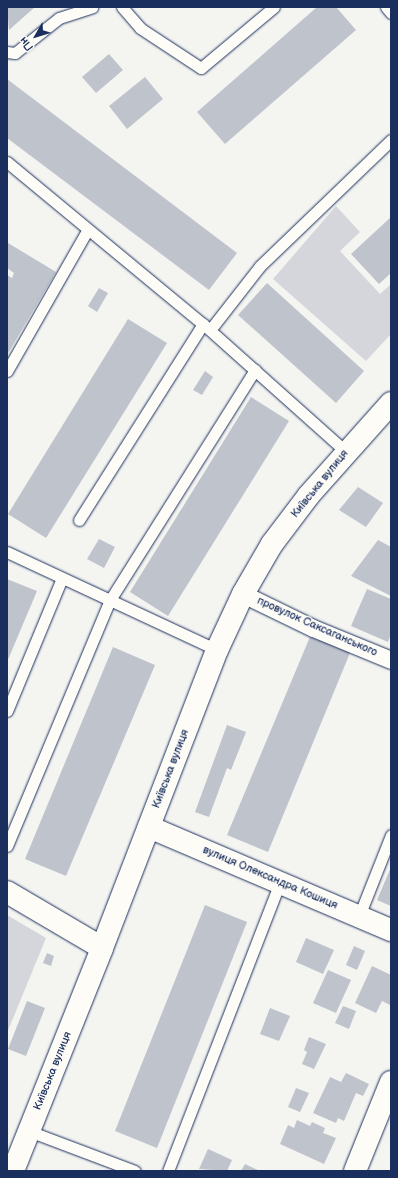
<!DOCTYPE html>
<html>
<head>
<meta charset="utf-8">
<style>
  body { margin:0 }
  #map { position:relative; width:398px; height:1178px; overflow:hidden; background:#f4f4f1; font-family:"Balsamiq Sans",sans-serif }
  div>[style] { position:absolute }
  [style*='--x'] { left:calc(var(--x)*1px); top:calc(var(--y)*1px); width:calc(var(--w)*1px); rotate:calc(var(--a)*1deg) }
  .green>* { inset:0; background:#d4d6db }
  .building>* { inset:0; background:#bfc3cc }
  .roads { filter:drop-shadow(0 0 1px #1b2f5e) drop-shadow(0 0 1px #1b2f5e) }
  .service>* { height:11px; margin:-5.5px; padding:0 5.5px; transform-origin:5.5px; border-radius:5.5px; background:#fdfcf7 }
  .pedestrian>* { height:17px; margin:-8.5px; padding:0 8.5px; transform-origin:8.5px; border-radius:8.5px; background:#fdfcf7 }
  .minor>* { height:22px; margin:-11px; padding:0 11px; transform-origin:11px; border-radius:11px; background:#fdfcf7 }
  .primary>* { height:22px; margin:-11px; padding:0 11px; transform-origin:11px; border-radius:11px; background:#fdfcf7 }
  span { translate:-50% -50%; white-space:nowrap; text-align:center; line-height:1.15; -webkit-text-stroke:3px #fdfcf7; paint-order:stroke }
  .street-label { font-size:11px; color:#1b2f5e }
  .frame { position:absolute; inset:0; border:8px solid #1b2f5e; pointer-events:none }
  .north { position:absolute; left:16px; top:16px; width:40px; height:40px; -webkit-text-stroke:3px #fdfcf7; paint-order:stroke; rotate:231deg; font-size:11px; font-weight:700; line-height:16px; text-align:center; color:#1b2f5e }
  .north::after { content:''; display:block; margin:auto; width:14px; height:18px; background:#1b2f5e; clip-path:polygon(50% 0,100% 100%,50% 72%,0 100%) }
</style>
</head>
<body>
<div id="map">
  <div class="green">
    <div style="clip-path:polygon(336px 206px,360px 232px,340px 251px,380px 294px,391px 284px,391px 334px,366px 361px,273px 279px)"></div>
    <div style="clip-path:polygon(7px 915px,46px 938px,7px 1033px)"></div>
  </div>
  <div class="building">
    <div style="clip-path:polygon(7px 7px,35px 7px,9px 30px)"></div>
    <div style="clip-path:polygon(317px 7px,336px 7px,356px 30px,225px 144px,197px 112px)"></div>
    <div style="clip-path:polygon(109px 54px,123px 70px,96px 93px,82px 77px)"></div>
    <div style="clip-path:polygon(145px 77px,163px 99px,127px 129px,109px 106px)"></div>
    <div style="clip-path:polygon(7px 79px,237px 253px,209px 290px,7px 138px)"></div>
    <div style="clip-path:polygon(391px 217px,391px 273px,379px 284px,351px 254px)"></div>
    <div style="clip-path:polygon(8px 243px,56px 272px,7px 355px,7px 275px,12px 278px,14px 273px,7px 268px)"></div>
    <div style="clip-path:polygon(267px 283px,364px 371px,336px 403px,238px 315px)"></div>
    <div style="clip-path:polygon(99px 288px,108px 293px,97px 312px,88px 306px)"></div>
    <div style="clip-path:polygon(128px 319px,167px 343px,46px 538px,8px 514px)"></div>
    <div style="clip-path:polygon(205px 371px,213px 377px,202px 395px,193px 390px)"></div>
    <div style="clip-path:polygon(251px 397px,289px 421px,168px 616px,130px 592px)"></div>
    <div style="clip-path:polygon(358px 487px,383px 503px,366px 527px,339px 510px)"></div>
    <div style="clip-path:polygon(99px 539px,115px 547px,104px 568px,87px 559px)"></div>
    <div style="clip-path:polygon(378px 540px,391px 547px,391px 596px,351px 576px)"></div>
    <div style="clip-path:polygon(7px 579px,37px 591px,7px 662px)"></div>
    <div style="clip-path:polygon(367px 589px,391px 599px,391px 634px,388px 642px,351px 626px)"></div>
    <div style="clip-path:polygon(312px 632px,352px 648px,268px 852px,227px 835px)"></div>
    <div style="clip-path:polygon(113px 647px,155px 665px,66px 876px,25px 859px)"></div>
    <div style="clip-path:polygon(227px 725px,246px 732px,231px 770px,227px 768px,209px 817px,195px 812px)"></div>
    <div style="clip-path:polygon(391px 867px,391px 906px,377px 900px)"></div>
    <div style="clip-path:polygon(205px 905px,247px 922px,157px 1148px,115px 1131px)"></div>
    <div style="clip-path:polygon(306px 938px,334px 950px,323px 974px,296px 962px)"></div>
    <div style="clip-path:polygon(354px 946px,365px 951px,357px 970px,346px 965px)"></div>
    <div style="clip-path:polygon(47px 953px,54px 956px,51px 966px,43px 963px)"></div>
    <div style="clip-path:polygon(372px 966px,391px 975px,391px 1002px,390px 1005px,382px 1001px,376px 1013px,355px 1003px)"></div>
    <div style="clip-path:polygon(328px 970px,351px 980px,336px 1013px,313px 1003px)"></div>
    <div style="clip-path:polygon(27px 1001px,45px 1008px,26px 1056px,8px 1049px)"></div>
    <div style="clip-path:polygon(343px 1006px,356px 1011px,349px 1029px,335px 1023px)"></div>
    <div style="clip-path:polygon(270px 1008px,290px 1016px,279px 1041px,260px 1034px)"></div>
    <div style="clip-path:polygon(309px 1037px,326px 1044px,314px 1069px,302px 1064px,307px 1052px,304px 1050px)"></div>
    <div style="clip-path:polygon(346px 1073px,369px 1084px,363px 1096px,356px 1093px,344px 1121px,338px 1118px,336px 1123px,313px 1113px,330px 1077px,341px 1082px)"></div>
    <div style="clip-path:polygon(296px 1088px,309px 1093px,300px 1112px,288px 1107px)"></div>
    <div style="clip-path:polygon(297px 1120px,310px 1126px,312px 1122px,325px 1128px,323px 1133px,336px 1138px,324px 1164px,280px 1144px,288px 1125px,294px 1128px)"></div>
    <div style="clip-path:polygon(208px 1149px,232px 1160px,227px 1171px,199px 1169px)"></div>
    <div style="clip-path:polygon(245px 1164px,260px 1171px,241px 1171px)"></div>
  </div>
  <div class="roads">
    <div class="service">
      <div style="--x:122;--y:7;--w:28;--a:49"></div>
      <div style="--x:140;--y:28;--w:73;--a:33.3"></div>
      <div style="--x:201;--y:68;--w:95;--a:-39.9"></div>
      <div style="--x:386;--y:7;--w:8;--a:50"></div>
      <div style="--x:7;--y:52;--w:8;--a:7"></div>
      <div style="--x:15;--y:53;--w:56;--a:-38.5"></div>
      <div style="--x:59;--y:18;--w:35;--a:-18"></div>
      <div style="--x:7;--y:162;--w:254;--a:39.6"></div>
      <div style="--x:203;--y:324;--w:192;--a:41.8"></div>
      <div style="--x:210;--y:330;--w:81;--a:-52"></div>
      <div style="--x:260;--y:266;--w:182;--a:-43.9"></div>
      <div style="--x:7;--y:371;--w:163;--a:-60.3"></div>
      <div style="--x:79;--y:520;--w:232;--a:-57.7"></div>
      <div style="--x:7;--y:552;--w:232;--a:25"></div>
      <div style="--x:7;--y:711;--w:144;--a:-67.5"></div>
      <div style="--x:7;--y:846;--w:267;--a:-67.3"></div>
      <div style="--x:110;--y:600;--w:272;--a:-57.8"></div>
      <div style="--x:359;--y:916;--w:87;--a:-68.4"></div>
      <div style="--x:29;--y:1131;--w:113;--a:20.7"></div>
      <div style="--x:168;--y:1171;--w:310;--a:-68.8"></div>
    </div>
    <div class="pedestrian">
      <div style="--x:243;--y:594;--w:78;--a:25.9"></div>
      <div style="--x:313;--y:628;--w:84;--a:22.3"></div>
    </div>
    <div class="minor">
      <div style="--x:149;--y:827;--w:263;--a:23.1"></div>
      <div style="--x:7;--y:892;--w:110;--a:30.5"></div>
      <div style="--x:355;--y:1171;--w:96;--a:-68"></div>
    </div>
    <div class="primary">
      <div style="--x:13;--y:1171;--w:240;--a:-68.2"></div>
      <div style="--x:102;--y:948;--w:319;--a:-68.9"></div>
      <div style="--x:217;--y:650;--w:62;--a:-65.1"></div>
      <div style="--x:243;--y:594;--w:58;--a:-59.9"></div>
      <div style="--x:272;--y:544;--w:61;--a:-52.9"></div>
      <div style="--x:309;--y:495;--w:123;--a:-48.3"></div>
    </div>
  </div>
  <div class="street-label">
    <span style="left:320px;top:484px;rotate:-51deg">Київська вулиця</span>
    <span style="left:317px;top:627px;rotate:24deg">провулок Саксаганського</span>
    <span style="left:171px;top:769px;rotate:-69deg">Київська вулиця</span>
    <span style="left:270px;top:878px;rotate:23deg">вулиця Олександра Кошиця</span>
    <span style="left:53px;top:1071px;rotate:-68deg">Київська вулиця</span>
  </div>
  <div class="frame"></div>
  <div class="north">Пн</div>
</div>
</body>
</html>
